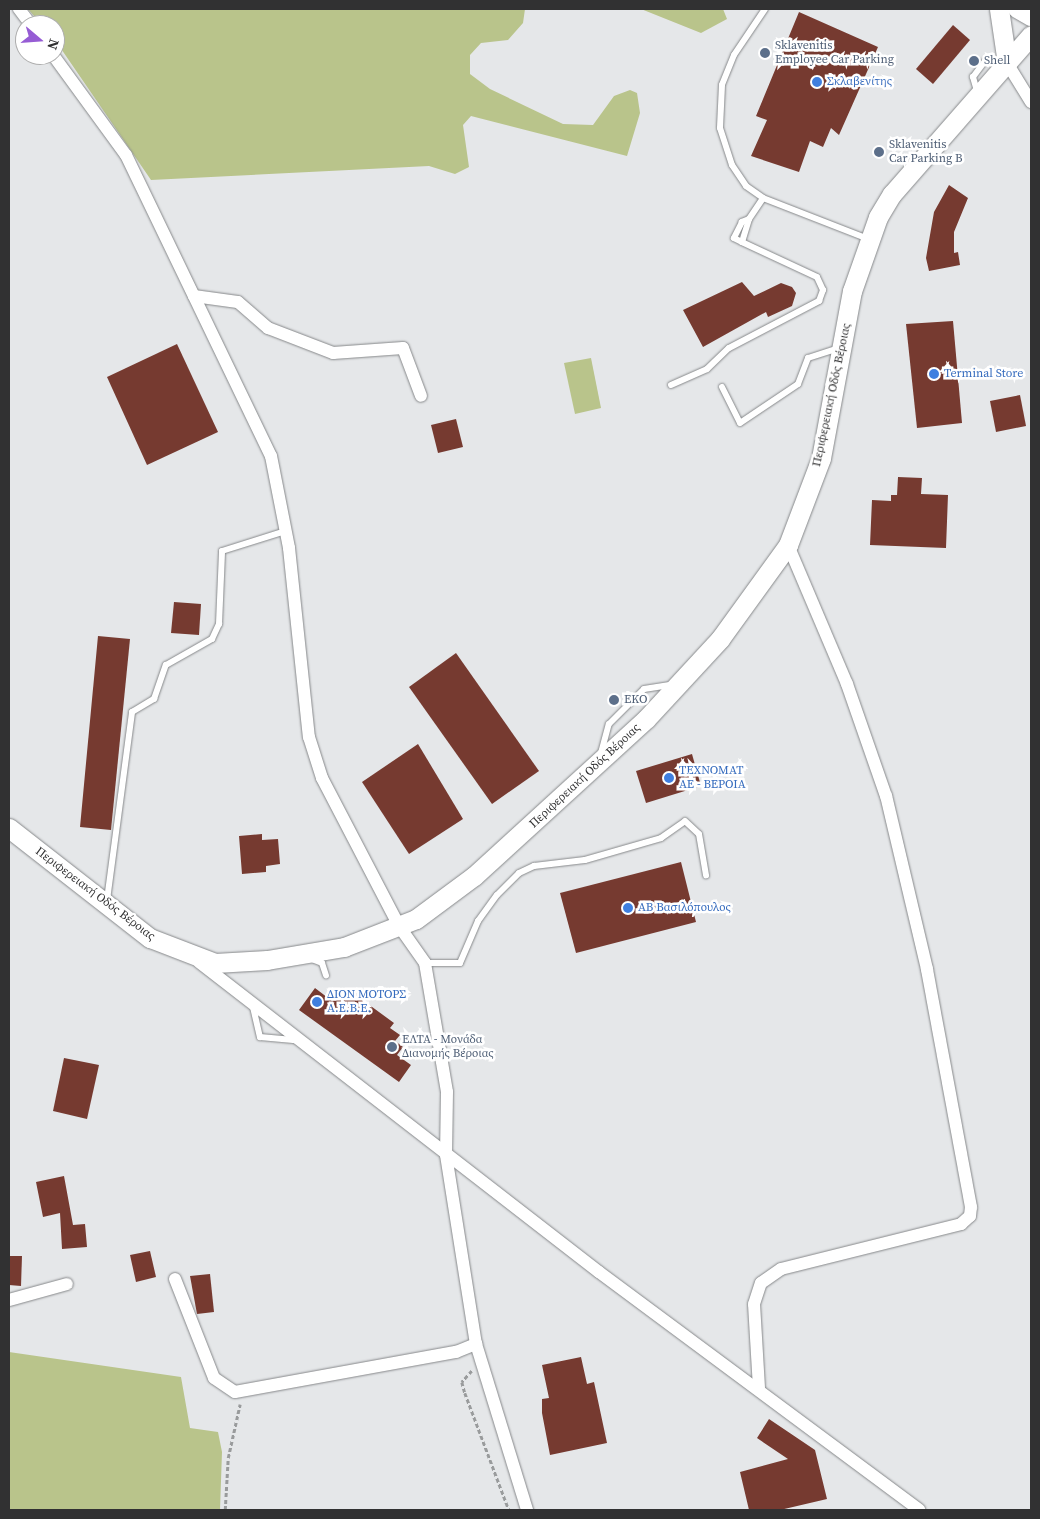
<!DOCTYPE html>
<html>
<head>
<meta charset="utf-8">
<style>
  body { margin:0 }
  #map { position:relative; width:1040px; height:1519px; overflow:hidden; background:#e5e7e9; font-family:"Source Serif 4",serif }
  div>[style] { position:absolute }
  [style*='--x'] { left:calc(var(--x)*1px); top:calc(var(--y)*1px); width:calc(var(--w)*1px); rotate:calc(var(--a)*1deg) }
  .green>* { inset:0; background:#b9c48b }
  .building>* { inset:0; background:#763a30 }
  .path>* { height:2.5px; margin-top:-1.25px; transform-origin:0; background:repeating-linear-gradient(90deg,#999b9c 0 4px,transparent 0 6.5px) }
  .roads { filter:drop-shadow(0 0 1px #86888a) drop-shadow(0 0 1px #86888a) }
  .service>* { height:6px; margin:-3px; padding:0 3px; transform-origin:3px; border-radius:3px; background:#fff }
  .minor>* { height:12px; margin:-6px; padding:0 6px; transform-origin:6px; border-radius:6px; background:#fff }
  .secondary>* { height:18px; margin:-9px; padding:0 9px; transform-origin:9px; border-radius:9px; background:#fff }
  .primary>* { height:19px; margin:-9.5px; padding:0 9.5px; transform-origin:9.5px; border-radius:9.5px; background:#fff }
  .dots>* { width:14px; height:14px; translate:-50% -50%; box-sizing:border-box; border:2px solid #fff; border-radius:50% }
  span { translate:-50% -50%; white-space:nowrap; text-align:center; line-height:1.15; -webkit-text-stroke:5px #fff; paint-order:stroke }
  .service-label { font-size:12px; color:#4e5e75 }
  .left { translate:0 -50%; text-align:left }
  .shop-label { font-size:12px; color:#366cbe }
  .street-label { font-size:12px; color:#313132 }
  .frame { position:absolute; inset:0; border:10px solid #313132; pointer-events:none }
  .north { position:absolute; left:15px; top:15px; width:50px; height:50px; box-sizing:border-box; background:#fff; border:1px solid #adadad; border-radius:50%; rotate:108deg; font-size:14px; font-weight:700; line-height:20px; text-align:center; color:#313132 }
  .north::after { content:''; display:block; margin:auto; width:18px; height:22px; background:#965cd4; clip-path:polygon(50% 0,100% 100%,50% 72%,0 100%) }
</style>
</head>
<body>
<div id="map">
  <div class="green">
    <div style="clip-path:polygon(28px 9px,525px 9px,523px 23px,508px 40px,481px 43px,470px 55px,470px 74px,490px 89px,563px 124px,593px 125px,614px 96px,630px 90px,637px 93px,640px 113px,627px 156px,471px 116px,463px 125px,469px 167px,455px 174px,429px 166px,151px 180px,55px 40px,55px 25px,42px 25px)"></div>
    <div style="clip-path:polygon(641px 9px,723px 9px,727px 19px,701px 33px)"></div>
    <div style="clip-path:polygon(591px 358px,601px 408px,575px 414px,564px 363px)"></div>
    <div style="clip-path:polygon(9px 1352px,181px 1377px,190px 1428px,218px 1432px,222px 1452px,220px 1510px,9px 1510px)"></div>
  </div>
  <div class="building">
    <div style="clip-path:polygon(799px 12px,878px 47px,839px 135px,831px 128px,823px 147px,810px 141px,799px 172px,751px 156px,767px 120px,756px 116px)"></div>
    <div style="clip-path:polygon(953px 25px,970px 40px,933px 84px,916px 69px)"></div>
    <div style="clip-path:polygon(949px 185px,968px 198px,954px 232px,954px 253px,958px 252px,960px 265px,929px 271px,926px 258px,934px 212px)"></div>
    <div style="clip-path:polygon(742px 282px,754px 296px,781px 283px,792px 287px,796px 293px,792px 306px,768px 317px,766px 312px,703px 347px,683px 310px)"></div>
    <div style="clip-path:polygon(953px 321px,962px 423px,917px 428px,906px 324px)"></div>
    <div style="clip-path:polygon(177px 344px,218px 432px,147px 465px,107px 377px)"></div>
    <div style="clip-path:polygon(1020px 395px,1026px 426px,996px 432px,990px 401px)"></div>
    <div style="clip-path:polygon(456px 419px,463px 447px,438px 453px,431px 425px)"></div>
    <div style="clip-path:polygon(898px 477px,922px 478px,921px 494px,948px 495px,946px 548px,870px 545px,872px 500px,891px 501px,891px 495px,897px 495px)"></div>
    <div style="clip-path:polygon(174px 602px,201px 604px,199px 635px,171px 633px)"></div>
    <div style="clip-path:polygon(98px 636px,130px 639px,111px 830px,80px 827px)"></div>
    <div style="clip-path:polygon(456px 653px,539px 771px,492px 804px,409px 687px)"></div>
    <div style="clip-path:polygon(418px 744px,463px 819px,409px 854px,362px 782px)"></div>
    <div style="clip-path:polygon(692px 754px,701px 786px,646px 803px,636px 771px)"></div>
    <div style="clip-path:polygon(262px 834px,262px 840px,278px 839px,280px 864px,266px 866px,266px 872px,242px 874px,239px 836px)"></div>
    <div style="clip-path:polygon(681px 862px,696px 922px,576px 953px,560px 893px)"></div>
    <div style="clip-path:polygon(315px 988px,332px 1001px,340px 991px,350px 998px,353px 993px,394px 1023px,390px 1028px,400px 1035px,395px 1041px,403px 1047px,397px 1055px,411px 1065px,399px 1082px,299px 1010px)"></div>
    <div style="clip-path:polygon(64px 1058px,99px 1065px,87px 1119px,53px 1111px)"></div>
    <div style="clip-path:polygon(64px 1176px,73px 1225px,85px 1224px,87px 1247px,62px 1249px,60px 1213px,43px 1217px,36px 1182px)"></div>
    <div style="clip-path:polygon(150px 1251px,156px 1277px,136px 1282px,130px 1255px)"></div>
    <div style="clip-path:polygon(9px 1256px,22px 1256px,21px 1286px,9px 1285px)"></div>
    <div style="clip-path:polygon(210px 1274px,214px 1312px,197px 1314px,190px 1276px)"></div>
    <div style="clip-path:polygon(581px 1357px,587px 1384px,594px 1382px,607px 1443px,550px 1455px,542px 1413px,542px 1399px,549px 1398px,542px 1365px)"></div>
    <div style="clip-path:polygon(769px 1419px,815px 1450px,827px 1499px,780px 1510px,749px 1510px,740px 1472px,788px 1459px,757px 1438px)"></div>
  </div>
  <div class="path">
    <div style="--x:472;--y:1371;--w:15;--a:132"></div>
    <div style="--x:462;--y:1382;--w:11;--a:75"></div>
    <div style="--x:465;--y:1393;--w:125;--a:69.4"></div>
    <div style="--x:225;--y:1510;--w:52;--a:-86.7"></div>
    <div style="--x:228;--y:1458;--w:55;--a:-77.5"></div>
  </div>
  <div class="roads">
    <div class="service">
      <div style="--x:765;--y:9;--w:55;--a:124"></div>
      <div style="--x:734;--y:55;--w:32;--a:112"></div>
      <div style="--x:722;--y:85;--w:43;--a:92.7"></div>
      <div style="--x:720;--y:128;--w:39;--a:72"></div>
      <div style="--x:732;--y:165;--w:25;--a:56"></div>
      <div style="--x:746;--y:186;--w:21;--a:35"></div>
      <div style="--x:763;--y:198;--w:113;--a:21.3"></div>
      <div style="--x:977;--y:91;--w:15;--a:-106"></div>
      <div style="--x:973;--y:77;--w:20;--a:-53"></div>
      <div style="--x:985;--y:61;--w:16;--a:7"></div>
      <div style="--x:749;--y:219;--w:8;--a:157"></div>
      <div style="--x:742;--y:222;--w:18;--a:117"></div>
      <div style="--x:734;--y:238;--w:9;--a:27"></div>
      <div style="--x:742;--y:242;--w:24;--a:-73"></div>
      <div style="--x:749;--y:219;--w:25;--a:-56"></div>
      <div style="--x:671;--y:385;--w:39;--a:-24"></div>
      <div style="--x:707;--y:369;--w:30;--a:-44"></div>
      <div style="--x:729;--y:348;--w:102;--a:-27.6"></div>
      <div style="--x:819;--y:301;--w:12;--a:-70"></div>
      <div style="--x:823;--y:290;--w:14;--a:-115"></div>
      <div style="--x:817;--y:277;--w:83;--a:-155"></div>
      <div style="--x:722;--y:387;--w:40;--a:63.4"></div>
      <div style="--x:740;--y:423;--w:70;--a:-33.9"></div>
      <div style="--x:798;--y:384;--w:28;--a:-69"></div>
      <div style="--x:808;--y:358;--w:33;--a:-18"></div>
      <div style="--x:601;--y:753;--w:30;--a:-75"></div>
      <div style="--x:609;--y:724;--w:49;--a:-45"></div>
      <div style="--x:644;--y:689;--w:26;--a:-9"></div>
      <div style="--x:107;--y:900;--w:190;--a:-82.4"></div>
      <div style="--x:132;--y:712;--w:26;--a:-31"></div>
      <div style="--x:154;--y:699;--w:36;--a:-71"></div>
      <div style="--x:166;--y:665;--w:53;--a:-29.5"></div>
      <div style="--x:212;--y:639;--w:17;--a:-65"></div>
      <div style="--x:219;--y:624;--w:73;--a:-87.6"></div>
      <div style="--x:222;--y:551;--w:67;--a:-17.4"></div>
      <div style="--x:309;--y:958;--w:14;--a:21"></div>
      <div style="--x:322;--y:963;--w:13;--a:72"></div>
      <div style="--x:425;--y:963;--w:35;--a:0"></div>
      <div style="--x:460;--y:963;--w:46;--a:-66.8"></div>
      <div style="--x:478;--y:921;--w:32;--a:-54"></div>
      <div style="--x:497;--y:895;--w:31;--a:-45"></div>
      <div style="--x:519;--y:873;--w:17;--a:-25"></div>
      <div style="--x:534;--y:866;--w:51;--a:-6.7"></div>
      <div style="--x:585;--y:860;--w:79;--a:-16.1"></div>
      <div style="--x:661;--y:838;--w:29;--a:-35"></div>
      <div style="--x:685;--y:821;--w:19;--a:43"></div>
      <div style="--x:699;--y:834;--w:42;--a:80.3"></div>
      <div style="--x:253;--y:1007;--w:31;--a:77"></div>
      <div style="--x:260;--y:1037;--w:36;--a:5"></div>
    </div>
    <div class="minor">
      <div style="--x:19;--y:9;--w:20;--a:53"></div>
      <div style="--x:53;--y:55;--w:124;--a:53.9"></div>
      <div style="--x:126;--y:155;--w:334;--a:64.3"></div>
      <div style="--x:271;--y:456;--w:94;--a:78.9"></div>
      <div style="--x:289;--y:548;--w:190;--a:84"></div>
      <div style="--x:309;--y:737;--w:43;--a:72.4"></div>
      <div style="--x:322;--y:778;--w:167;--a:62.5"></div>
      <div style="--x:399;--y:926;--w:45;--a:54.9"></div>
      <div style="--x:425;--y:963;--w:131;--a:80.3"></div>
      <div style="--x:447;--y:1092;--w:63;--a:90.9"></div>
      <div style="--x:446;--y:1155;--w:191;--a:81"></div>
      <div style="--x:476;--y:1344;--w:174;--a:72.9"></div>
      <div style="--x:1007;--y:63;--w:46;--a:58.4"></div>
      <div style="--x:194;--y:296;--w:44;--a:7.8"></div>
      <div style="--x:238;--y:302;--w:40;--a:41"></div>
      <div style="--x:268;--y:328;--w:70;--a:21"></div>
      <div style="--x:333;--y:353;--w:70;--a:-4.1"></div>
      <div style="--x:403;--y:348;--w:51;--a:69.4"></div>
      <div style="--x:199;--y:962;--w:506;--a:37.78"></div>
      <div style="--x:599;--y:1272;--w:399;--a:36.6"></div>
      <div style="--x:175;--y:1279;--w:106;--a:68.5"></div>
      <div style="--x:214;--y:1378;--w:25;--a:34"></div>
      <div style="--x:235;--y:1392;--w:225;--a:-10.3"></div>
      <div style="--x:456;--y:1352;--w:22;--a:-22"></div>
      <div style="--x:9;--y:1300;--w:60;--a:-15.4"></div>
      <div style="--x:759;--y:1388;--w:84;--a:-93.4"></div>
      <div style="--x:754;--y:1304;--w:22;--a:-72"></div>
      <div style="--x:761;--y:1283;--w:24;--a:-35"></div>
      <div style="--x:781;--y:1269;--w:186;--a:-14"></div>
      <div style="--x:961;--y:1224;--w:12;--a:-42"></div>
      <div style="--x:970;--y:1216;--w:9;--a:-84"></div>
      <div style="--x:971;--y:1207;--w:242;--a:-100.5"></div>
      <div style="--x:927;--y:969;--w:178;--a:-103.3"></div>
      <div style="--x:886;--y:796;--w:119;--a:-109.2"></div>
      <div style="--x:847;--y:684;--w:151;--a:-113"></div>
    </div>
    <div class="secondary">
      <div style="--x:1017;--y:9;--w:16;--a:30"></div>
    </div>
    <div class="primary">
      <div style="--x:999;--y:9;--w:55;--a:81.6"></div>
      <div style="--x:9;--y:828;--w:179;--a:38"></div>
      <div style="--x:150;--y:938;--w:70;--a:21"></div>
      <div style="--x:215;--y:963;--w:52;--a:-3.3"></div>
      <div style="--x:267;--y:960;--w:78;--a:-9.6"></div>
      <div style="--x:344;--y:947;--w:77;--a:-21.3"></div>
      <div style="--x:416;--y:919;--w:72;--a:-36.6"></div>
      <div style="--x:474;--y:876;--w:233;--a:-42.4"></div>
      <div style="--x:646;--y:719;--w:109;--a:-47.2"></div>
      <div style="--x:720;--y:639;--w:116;--a:-54.1"></div>
      <div style="--x:788;--y:545;--w:93;--a:-69.2"></div>
      <div style="--x:821;--y:458;--w:170;--a:-79.5"></div>
      <div style="--x:852;--y:291;--w:78;--a:-70.6"></div>
      <div style="--x:878;--y:217;--w:27;--a:-59"></div>
      <div style="--x:892;--y:194;--w:211;--a:-48.8"></div>
    </div>
  </div>
  <div class="dots">
    <div style="left:765px;top:53px;background:#5c6f8a"></div>
    <div style="left:974px;top:61px;background:#5c6f8a"></div>
    <div style="left:817px;top:82px;background:#3f7fe0"></div>
    <div style="left:879px;top:152px;background:#5c6f8a"></div>
    <div style="left:934px;top:374px;background:#3f7fe0"></div>
    <div style="left:614px;top:700px;background:#5c6f8a"></div>
    <div style="left:669px;top:778px;background:#3f7fe0"></div>
    <div style="left:628px;top:908px;background:#3f7fe0"></div>
    <div style="left:317px;top:1002px;background:#3f7fe0"></div>
    <div style="left:392px;top:1047px;background:#5c6f8a"></div>
  </div>
  <div class="service-label">
    <span class="left" style="left:775px;top:53px">Sklavenitis<br>Employee Car Parking</span>
    <span class="left" style="left:984px;top:61px">Shell</span>
    <span class="left" style="left:889px;top:152px">Sklavenitis<br>Car Parking B</span>
    <span class="left" style="left:624px;top:700px">EKO</span>
    <span class="left" style="left:402px;top:1047px">ΕΛΤΑ - Μονάδα<br>Διανομής Βέροιας</span>
  </div>
  <div class="shop-label">
    <span class="left" style="left:827px;top:82px">Σκλαβενίτης</span>
    <span class="left" style="left:944px;top:374px">Terminal Store</span>
    <span class="left" style="left:679px;top:778px">ΤΕΧΝΟΜΑΤ<br>ΑΕ - ΒΕΡΟΙΑ</span>
    <span class="left" style="left:638px;top:908px">ΑΒ Βασιλόπουλος</span>
    <span class="left" style="left:327px;top:1002px">ΔΙΟΝ ΜΟΤΟΡΣ<br>Α.Ε.Β.Ε.</span>
  </div>
  <div class="street-label">
    <span style="left:832px;top:395px;rotate:-78deg">Περιφερειακή Οδός Βέροιας</span>
    <span style="left:585px;top:776px;rotate:-43deg">Περιφερειακή Οδός Βέροιας</span>
    <span style="left:95px;top:894px;rotate:37deg">Περιφερειακή Οδός Βέροιας</span>
  </div>
  <div class="frame"></div>
  <div class="north">N</div>
</div>
</body>
</html>
